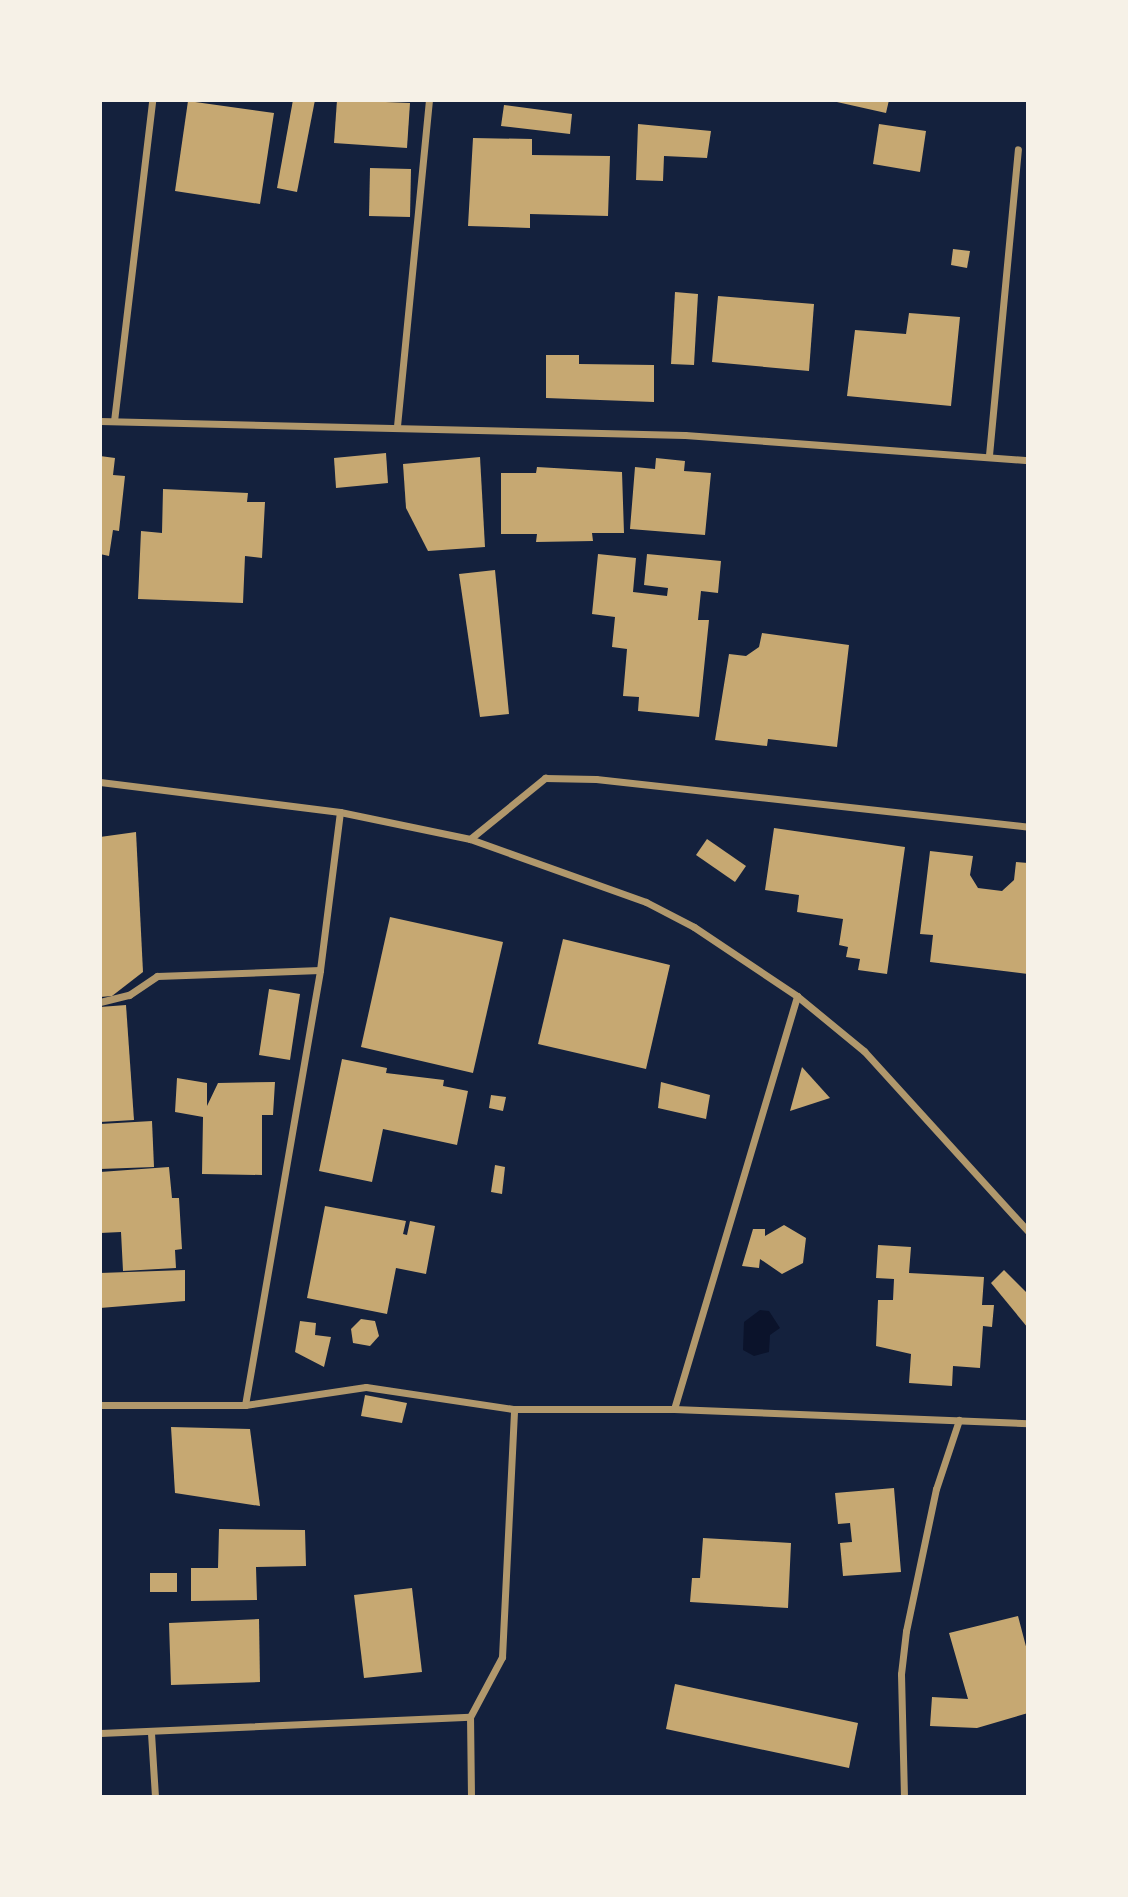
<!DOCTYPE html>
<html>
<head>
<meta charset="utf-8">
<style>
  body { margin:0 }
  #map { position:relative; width:1128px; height:1897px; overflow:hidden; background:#14213d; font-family:Signika,sans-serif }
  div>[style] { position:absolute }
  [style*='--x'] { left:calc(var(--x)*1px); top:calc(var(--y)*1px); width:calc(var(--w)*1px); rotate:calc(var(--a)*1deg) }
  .water>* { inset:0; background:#0b132b }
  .building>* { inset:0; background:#c6a872 }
  .minor>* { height:7px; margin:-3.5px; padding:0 3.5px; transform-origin:3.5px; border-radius:3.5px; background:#b1986c }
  span { translate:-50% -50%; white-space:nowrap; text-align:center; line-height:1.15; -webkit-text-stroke:6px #f6f1e7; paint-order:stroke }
  .frame { position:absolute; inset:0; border:102px solid #f6f1e7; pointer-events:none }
</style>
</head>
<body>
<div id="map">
  <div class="water">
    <div style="clip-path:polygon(760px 1310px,769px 1311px,780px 1328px,770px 1335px,769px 1352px,754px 1356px,743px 1350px,744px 1322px)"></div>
  </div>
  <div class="building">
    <div style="clip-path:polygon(293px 100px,315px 100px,297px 192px,277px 188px)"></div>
    <div style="clip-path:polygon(337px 100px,410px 103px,407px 148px,334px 143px)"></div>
    <div style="clip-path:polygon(828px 100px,889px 100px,886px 113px)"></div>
    <div style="clip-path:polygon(188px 101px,274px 113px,260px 204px,175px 191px)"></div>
    <div style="clip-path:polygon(504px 105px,572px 114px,570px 134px,501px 126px)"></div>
    <div style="clip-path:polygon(638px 124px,711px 131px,707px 158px,664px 156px,663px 181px,636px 180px)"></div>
    <div style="clip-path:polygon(879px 124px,926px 131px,920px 172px,873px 164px)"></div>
    <div style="clip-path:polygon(473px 138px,532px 139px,532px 155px,610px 156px,608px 216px,530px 214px,530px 228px,468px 226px)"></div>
    <div style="clip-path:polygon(370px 168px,411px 169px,410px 217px,369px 216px)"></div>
    <div style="clip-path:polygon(953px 249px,970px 251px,967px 268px,951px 265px)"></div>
    <div style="clip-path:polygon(675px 292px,698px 294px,694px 365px,671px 364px)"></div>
    <div style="clip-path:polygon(718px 296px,814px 304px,809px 371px,712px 362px)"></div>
    <div style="clip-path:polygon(909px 313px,960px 317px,951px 406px,847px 396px,855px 330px,906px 334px)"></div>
    <div style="clip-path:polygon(546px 355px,579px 355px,579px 364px,654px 365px,654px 402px,546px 398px)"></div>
    <div style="clip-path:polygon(386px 453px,388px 483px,336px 488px,334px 458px)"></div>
    <div style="clip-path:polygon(100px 456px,115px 458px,113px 475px,125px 476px,119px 531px,113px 530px,109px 556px,100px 554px)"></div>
    <div style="clip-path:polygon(480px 457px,485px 547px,428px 551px,406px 508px,403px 464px)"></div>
    <div style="clip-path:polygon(656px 458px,685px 461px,684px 471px,711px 473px,705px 535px,630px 529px,635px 467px,655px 469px)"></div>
    <div style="clip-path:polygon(537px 467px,622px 472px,624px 533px,592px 533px,593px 541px,536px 542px,537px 534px,501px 534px,501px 473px,536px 473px)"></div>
    <div style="clip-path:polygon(163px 489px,248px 493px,247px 502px,265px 502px,262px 558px,245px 556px,243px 603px,138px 599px,141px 531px,162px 533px)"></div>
    <div style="clip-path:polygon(598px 554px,636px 558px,633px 592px,667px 596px,668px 588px,644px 585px,647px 554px,721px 561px,718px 593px,701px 591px,698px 620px,709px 620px,699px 717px,638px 711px,639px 697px,623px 696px,627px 649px,612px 647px,615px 617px,592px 614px)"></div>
    <div style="clip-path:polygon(495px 570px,509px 714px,480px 717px,459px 574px)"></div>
    <div style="clip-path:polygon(762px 633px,849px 645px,837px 747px,768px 739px,767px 746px,715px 740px,729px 654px,746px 656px,759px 647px)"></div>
    <div style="clip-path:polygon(774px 828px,905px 847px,887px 974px,858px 970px,860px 959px,846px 957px,848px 947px,839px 945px,843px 919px,797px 912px,799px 895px,765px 890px)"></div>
    <div style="clip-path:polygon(136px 832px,143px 972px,112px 996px,100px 997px,100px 837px)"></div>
    <div style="clip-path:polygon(707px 839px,746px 866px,735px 882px,696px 855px)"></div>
    <div style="clip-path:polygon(930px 851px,973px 856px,970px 875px,978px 888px,1002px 891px,1014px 880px,1016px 862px,1028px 863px,1028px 974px,930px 962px,933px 935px,920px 934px)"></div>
    <div style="clip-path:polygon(390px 917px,503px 942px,473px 1073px,361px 1047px)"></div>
    <div style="clip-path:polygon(563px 939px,670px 965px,646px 1069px,538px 1044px)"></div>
    <div style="clip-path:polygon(269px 989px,300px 994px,290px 1060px,259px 1055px)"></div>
    <div style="clip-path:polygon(126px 1005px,134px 1120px,100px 1122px,100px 1007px)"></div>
    <div style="clip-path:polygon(342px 1059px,387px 1068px,386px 1073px,444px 1080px,443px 1086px,468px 1091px,457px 1145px,383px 1129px,372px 1182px,319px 1171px)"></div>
    <div style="clip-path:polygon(802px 1067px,830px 1098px,790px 1111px)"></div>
    <div style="clip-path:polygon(177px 1078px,207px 1083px,207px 1106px,218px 1083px,275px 1082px,273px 1115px,262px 1115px,262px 1175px,202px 1174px,203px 1117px,175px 1112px)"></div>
    <div style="clip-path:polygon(661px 1082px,710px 1095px,706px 1119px,658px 1108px)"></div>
    <div style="clip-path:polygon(491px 1095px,506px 1097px,503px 1111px,489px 1108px)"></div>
    <div style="clip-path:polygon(152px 1121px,154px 1167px,100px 1169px,100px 1124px)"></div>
    <div style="clip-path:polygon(495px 1165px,505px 1167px,502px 1194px,491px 1192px)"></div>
    <div style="clip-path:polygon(169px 1167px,172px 1198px,179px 1198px,182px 1249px,175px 1250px,176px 1268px,123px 1271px,121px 1232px,100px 1233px,100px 1172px)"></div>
    <div style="clip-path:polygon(325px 1206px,406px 1221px,403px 1234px,407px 1235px,410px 1221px,435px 1226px,426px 1274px,396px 1268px,387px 1314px,307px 1298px)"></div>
    <div style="clip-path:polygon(784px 1225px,806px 1238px,803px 1263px,782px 1274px,760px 1259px,759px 1268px,742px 1266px,753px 1229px,765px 1229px,765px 1236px)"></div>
    <div style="clip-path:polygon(878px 1245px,911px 1247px,909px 1273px,984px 1277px,982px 1305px,994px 1305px,992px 1327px,983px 1326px,980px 1368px,953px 1366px,952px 1386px,909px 1383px,911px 1354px,876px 1346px,878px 1300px,893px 1300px,894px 1279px,876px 1278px)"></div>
    <div style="clip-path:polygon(185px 1270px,185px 1301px,100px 1308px,100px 1273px)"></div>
    <div style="clip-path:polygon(1004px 1270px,1028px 1294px,1028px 1328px,991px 1283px)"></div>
    <div style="clip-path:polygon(361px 1319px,375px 1321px,379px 1336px,370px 1346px,353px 1343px,351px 1329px)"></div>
    <div style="clip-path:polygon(300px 1321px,316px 1323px,315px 1335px,331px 1337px,324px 1367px,295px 1352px)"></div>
    <div style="clip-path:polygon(365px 1395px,407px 1403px,402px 1423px,361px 1416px)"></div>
    <div style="clip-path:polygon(171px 1427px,250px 1429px,260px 1506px,175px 1493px)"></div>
    <div style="clip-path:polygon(894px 1488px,901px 1572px,843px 1576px,840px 1543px,852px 1542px,850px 1523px,838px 1524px,835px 1493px)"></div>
    <div style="clip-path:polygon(219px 1529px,305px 1530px,306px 1566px,256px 1567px,257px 1600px,191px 1601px,191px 1568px,218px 1568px)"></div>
    <div style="clip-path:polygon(703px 1538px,791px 1543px,788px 1608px,690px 1602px,692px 1578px,700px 1578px)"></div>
    <div style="clip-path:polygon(150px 1573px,177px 1573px,177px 1592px,150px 1592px)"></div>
    <div style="clip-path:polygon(412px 1588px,422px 1672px,364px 1678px,354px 1595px)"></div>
    <div style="clip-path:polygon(1018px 1616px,1028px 1654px,1028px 1713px,977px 1728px,930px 1726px,932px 1697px,968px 1699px,949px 1633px)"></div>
    <div style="clip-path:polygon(259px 1619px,260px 1682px,171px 1685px,169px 1623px)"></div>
    <div style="clip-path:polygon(675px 1684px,858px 1723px,849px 1768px,666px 1729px)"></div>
  </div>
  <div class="minor">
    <div style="--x:100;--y:421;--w:585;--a:1.37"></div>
    <div style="--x:685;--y:435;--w:344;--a:4.2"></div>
    <div style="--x:114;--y:421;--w:323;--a:-83.2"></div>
    <div style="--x:397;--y:426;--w:328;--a:-84.4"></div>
    <div style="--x:989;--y:455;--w:307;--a:-84.6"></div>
    <div style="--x:100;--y:782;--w:242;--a:7.1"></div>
    <div style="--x:340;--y:812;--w:133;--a:11.7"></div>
    <div style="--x:470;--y:839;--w:187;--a:19.7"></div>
    <div style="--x:646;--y:902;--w:54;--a:27.5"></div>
    <div style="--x:694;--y:927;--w:124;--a:33.8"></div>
    <div style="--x:797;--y:996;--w:87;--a:39.4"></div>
    <div style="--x:864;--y:1051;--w:244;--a:47.7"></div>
    <div style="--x:470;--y:839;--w:97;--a:-39.1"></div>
    <div style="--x:545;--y:778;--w:51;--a:1.1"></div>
    <div style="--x:596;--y:779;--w:435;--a:6.3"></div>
    <div style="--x:100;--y:1002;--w:30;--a:-14"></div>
    <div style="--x:129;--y:995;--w:34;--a:-34"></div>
    <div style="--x:157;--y:976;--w:163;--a:-2.1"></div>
    <div style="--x:100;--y:1405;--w:145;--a:0"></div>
    <div style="--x:245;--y:1405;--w:122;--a:-8.5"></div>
    <div style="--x:366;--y:1387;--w:150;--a:8.5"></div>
    <div style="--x:514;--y:1409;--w:160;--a:0"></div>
    <div style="--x:674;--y:1409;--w:354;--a:2.3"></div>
    <div style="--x:245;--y:1405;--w:441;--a:-80.2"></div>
    <div style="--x:320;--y:970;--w:159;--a:-82.8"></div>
    <div style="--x:674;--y:1409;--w:431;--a:-73.4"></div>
    <div style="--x:100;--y:1733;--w:370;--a:-2.5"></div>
    <div style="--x:151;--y:1733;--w:64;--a:86.4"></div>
    <div style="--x:471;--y:1797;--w:80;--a:-90.7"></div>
    <div style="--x:470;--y:1717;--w:68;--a:-61.9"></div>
    <div style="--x:502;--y:1657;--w:248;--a:-87.2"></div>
    <div style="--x:904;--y:1797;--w:123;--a:-91.4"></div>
    <div style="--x:901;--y:1674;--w:43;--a:-83.4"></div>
    <div style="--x:906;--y:1631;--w:145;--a:-78.1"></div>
    <div style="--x:936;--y:1489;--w:73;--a:-71.6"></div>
  </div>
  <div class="frame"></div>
</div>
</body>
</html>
